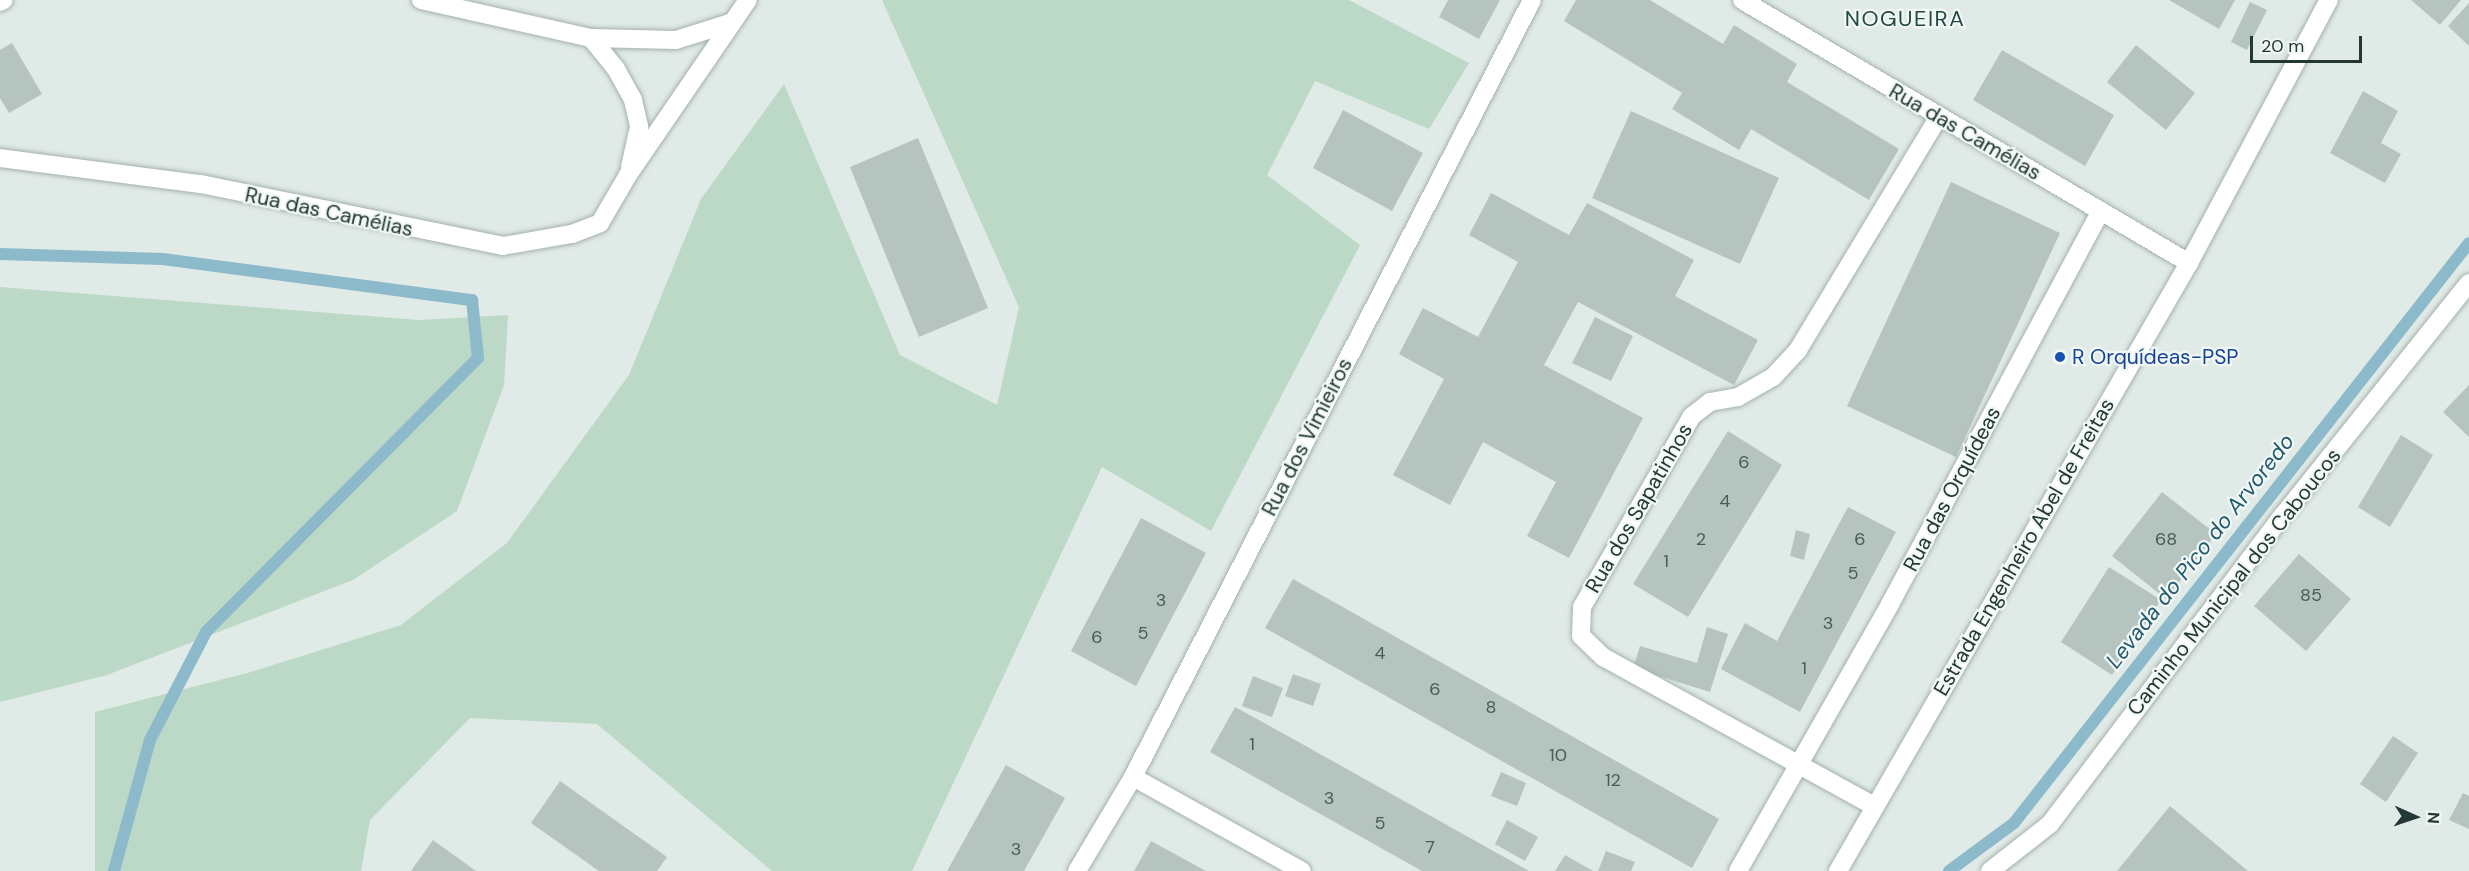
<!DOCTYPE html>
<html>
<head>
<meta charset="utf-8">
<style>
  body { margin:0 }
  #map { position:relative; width:2469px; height:871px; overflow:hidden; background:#e0eae6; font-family:"DM Sans",sans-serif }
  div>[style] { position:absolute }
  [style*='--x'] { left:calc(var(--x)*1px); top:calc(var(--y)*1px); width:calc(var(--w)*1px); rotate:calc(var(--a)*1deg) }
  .green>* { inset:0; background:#bbd9c6 }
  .stream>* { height:12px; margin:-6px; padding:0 6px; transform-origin:6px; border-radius:6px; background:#8dbaca }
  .building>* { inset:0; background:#b6c4c0 }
  .roads { filter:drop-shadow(0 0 2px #a4b1ad) drop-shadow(0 0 2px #a4b1ad) }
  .street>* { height:18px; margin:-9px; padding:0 9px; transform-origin:9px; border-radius:9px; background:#fff }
  .secondary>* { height:18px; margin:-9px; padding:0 9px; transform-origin:9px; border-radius:9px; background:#fff }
  .dots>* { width:16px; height:16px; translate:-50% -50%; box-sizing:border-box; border:3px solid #f0f7f4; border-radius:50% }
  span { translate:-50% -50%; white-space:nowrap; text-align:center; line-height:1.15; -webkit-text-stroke:4.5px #f0f7f4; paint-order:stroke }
  .number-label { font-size:18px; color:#485b58 }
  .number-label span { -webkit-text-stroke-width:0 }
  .street-label { font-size:21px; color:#233835 }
  .transit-label { font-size:21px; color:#164399 }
  .left { translate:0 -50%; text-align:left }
  .neighbourhood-label { font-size:22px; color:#214842; letter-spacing:1.5px }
  .water-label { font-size:22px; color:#235a6e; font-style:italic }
  .north { position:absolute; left:2385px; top:787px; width:60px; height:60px; -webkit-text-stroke:4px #f0f7f4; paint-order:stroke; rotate:93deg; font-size:16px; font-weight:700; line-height:24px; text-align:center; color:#233835 }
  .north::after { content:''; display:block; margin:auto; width:21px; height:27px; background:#233835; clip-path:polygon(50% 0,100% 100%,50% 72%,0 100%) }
  .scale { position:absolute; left:2250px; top:36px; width:112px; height:27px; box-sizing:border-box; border:3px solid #233835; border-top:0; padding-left:8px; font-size:18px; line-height:21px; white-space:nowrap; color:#233835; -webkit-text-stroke:4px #f0f7f4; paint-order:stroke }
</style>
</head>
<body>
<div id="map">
  <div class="green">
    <div style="clip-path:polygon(882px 0,1349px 0,1469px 63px,1429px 129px,1315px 81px,1267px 175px,1360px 245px,1211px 531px,1102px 467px,912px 871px,772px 871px,597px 724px,470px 718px,370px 820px,361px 871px,95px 871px,95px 712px,251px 672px,401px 625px,507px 543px,629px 375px,701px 199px,784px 84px,900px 355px,997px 405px,1019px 307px)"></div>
    <div style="clip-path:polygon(0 287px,419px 320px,508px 315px,504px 385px,457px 511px,353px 580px,107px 675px,0 702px)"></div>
  </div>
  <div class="stream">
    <div style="--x:0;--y:254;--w:163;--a:1.8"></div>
    <div style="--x:163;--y:259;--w:312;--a:7.6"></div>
    <div style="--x:472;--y:300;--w:58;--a:84.1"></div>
    <div style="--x:478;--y:358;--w:386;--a:134.8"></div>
    <div style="--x:206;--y:632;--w:122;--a:117.4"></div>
    <div style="--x:150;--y:740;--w:136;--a:105.4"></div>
    <div style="--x:1949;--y:871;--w:81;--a:-36.4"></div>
    <div style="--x:2014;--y:823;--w:737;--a:-51.89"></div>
  </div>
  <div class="building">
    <div style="clip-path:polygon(1448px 0,1500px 0,1479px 39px,1439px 17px)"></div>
    <div style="clip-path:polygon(1576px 0,1650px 0,1723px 44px,1734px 25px,1797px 64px,1787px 82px,1899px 149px,1869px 200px,1751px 129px,1739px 150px,1672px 109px,1682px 93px,1564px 21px)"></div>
    <div style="clip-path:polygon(2169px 0,2235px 0,2219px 29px)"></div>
    <div style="clip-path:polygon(2411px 0,2461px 0,2440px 25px)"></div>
    <div style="clip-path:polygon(2250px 2px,2267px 10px,2247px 50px,2231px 42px)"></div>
    <div style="clip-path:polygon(2469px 3px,2469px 46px,2448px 26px)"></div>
    <div style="clip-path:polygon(12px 43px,42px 94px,9px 113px,0 98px,0 50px)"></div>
    <div style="clip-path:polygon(2136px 45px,2195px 93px,2166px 130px,2107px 82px)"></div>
    <div style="clip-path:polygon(2002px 50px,2114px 115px,2085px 166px,1973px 100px)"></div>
    <div style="clip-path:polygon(2363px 91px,2398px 111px,2381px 143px,2401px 154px,2385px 183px,2330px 153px)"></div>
    <div style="clip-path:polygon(1343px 110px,1423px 153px,1392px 211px,1313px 168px)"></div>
    <div style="clip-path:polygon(1631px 111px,1779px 178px,1740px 264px,1592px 198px)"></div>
    <div style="clip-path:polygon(918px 138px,988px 308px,919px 337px,850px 167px)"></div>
    <div style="clip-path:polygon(1951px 182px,2060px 233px,1956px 457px,1847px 406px)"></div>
    <div style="clip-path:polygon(1491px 193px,1569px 235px,1587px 203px,1694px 260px,1675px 296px,1758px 340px,1734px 385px,1578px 302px,1544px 365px,1643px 418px,1569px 558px,1527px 536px,1556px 482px,1483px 442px,1450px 505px,1393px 475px,1444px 379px,1399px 354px,1423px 308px,1478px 337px,1518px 262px,1469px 235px)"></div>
    <div style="clip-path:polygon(1595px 317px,1633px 336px,1611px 381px,1572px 363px)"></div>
    <div style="clip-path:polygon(2469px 385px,2469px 437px,2443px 412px)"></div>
    <div style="clip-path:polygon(1728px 431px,1782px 465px,1688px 617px,1633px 584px)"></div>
    <div style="clip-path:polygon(2401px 435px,2433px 455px,2390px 527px,2358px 507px)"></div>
    <div style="clip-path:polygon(2162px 492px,2216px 534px,2166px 599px,2112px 556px)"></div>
    <div style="clip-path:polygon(1848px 507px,1896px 532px,1800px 712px,1721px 669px,1745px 623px,1777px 641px)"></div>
    <div style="clip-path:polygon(1141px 518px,1206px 553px,1136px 686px,1071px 651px)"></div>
    <div style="clip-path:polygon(1796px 530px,1810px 534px,1804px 560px,1790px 556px)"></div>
    <div style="clip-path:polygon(2299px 554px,2351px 599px,2306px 651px,2254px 606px)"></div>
    <div style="clip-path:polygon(2109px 567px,2161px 600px,2112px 675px,2061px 642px)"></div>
    <div style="clip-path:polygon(1293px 579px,1719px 819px,1692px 868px,1265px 628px)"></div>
    <div style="clip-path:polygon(1707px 627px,1728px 634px,1710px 692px,1633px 668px,1640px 646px,1697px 663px)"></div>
    <div style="clip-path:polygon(1293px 674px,1321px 684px,1313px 706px,1285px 696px)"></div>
    <div style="clip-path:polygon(1253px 676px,1283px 688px,1272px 717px,1242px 706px)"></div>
    <div style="clip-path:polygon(1235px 707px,1295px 740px,1529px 871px,1422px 871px,1210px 752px)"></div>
    <div style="clip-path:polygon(2393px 736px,2418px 753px,2386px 802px,2360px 784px)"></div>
    <div style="clip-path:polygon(1006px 765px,1065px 798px,1024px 871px,947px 871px)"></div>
    <div style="clip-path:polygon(1501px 772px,1526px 783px,1517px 806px,1491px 796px)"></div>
    <div style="clip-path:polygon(560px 781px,667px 857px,657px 871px,599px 871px,531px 823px)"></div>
    <div style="clip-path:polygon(2463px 793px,2469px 796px,2469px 829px,2449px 820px)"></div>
    <div style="clip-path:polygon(2170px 806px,2248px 871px,2117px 871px)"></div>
    <div style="clip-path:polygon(1507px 820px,1538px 837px,1525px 861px,1495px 844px)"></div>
    <div style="clip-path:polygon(433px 840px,476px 871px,411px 871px)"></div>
    <div style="clip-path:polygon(1151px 841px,1206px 871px,1134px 871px)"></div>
    <div style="clip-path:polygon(1606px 851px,1635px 862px,1631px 871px,1598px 871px)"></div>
    <div style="clip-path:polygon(1565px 855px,1593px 871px,1555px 871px)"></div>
  </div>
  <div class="roads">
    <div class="street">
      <div style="--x:421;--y:0;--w:174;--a:12.6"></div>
      <div style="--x:591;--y:38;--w:85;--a:1.3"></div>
      <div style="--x:676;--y:40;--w:57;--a:-17.5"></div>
      <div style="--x:1742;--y:0;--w:519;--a:30.47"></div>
      <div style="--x:0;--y:2;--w:4;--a:-27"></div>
      <div style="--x:591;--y:38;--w:40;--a:51"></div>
      <div style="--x:616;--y:69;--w:35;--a:61"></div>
      <div style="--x:633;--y:100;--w:28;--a:77"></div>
      <div style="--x:639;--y:127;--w:41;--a:102.7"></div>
      <div style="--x:0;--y:158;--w:203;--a:7.4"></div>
      <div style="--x:201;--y:184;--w:308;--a:11.6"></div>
      <div style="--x:503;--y:246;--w:70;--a:-9.9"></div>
      <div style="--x:572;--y:234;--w:30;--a:-21"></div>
      <div style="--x:600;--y:223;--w:56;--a:-59.7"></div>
      <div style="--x:628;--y:175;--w:212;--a:-55.6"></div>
      <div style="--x:1133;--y:777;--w:193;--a:29.1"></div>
      <div style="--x:1874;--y:806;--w:309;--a:-151.2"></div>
      <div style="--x:1603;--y:657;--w:30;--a:-136"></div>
      <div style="--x:1581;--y:636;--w:29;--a:-88"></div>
      <div style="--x:1582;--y:607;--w:220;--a:-60.1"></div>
      <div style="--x:1692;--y:416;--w:23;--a:-38"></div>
      <div style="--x:1710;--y:402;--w:28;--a:-10"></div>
      <div style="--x:1738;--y:397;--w:40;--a:-29.7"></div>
      <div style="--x:1773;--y:377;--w:37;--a:-47"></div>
      <div style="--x:1798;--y:350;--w:273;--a:-58.9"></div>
      <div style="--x:1077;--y:871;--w:109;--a:-59.2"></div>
      <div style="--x:1133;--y:777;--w:873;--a:-62.82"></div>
      <div style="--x:1738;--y:871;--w:307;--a:-60.3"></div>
      <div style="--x:1890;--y:604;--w:446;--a:-61.8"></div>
      <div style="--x:1990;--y:871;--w:76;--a:-38.1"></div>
      <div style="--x:2050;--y:824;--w:388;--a:-53"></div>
      <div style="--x:2284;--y:514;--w:296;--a:-51.3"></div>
    </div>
    <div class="secondary">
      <div style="--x:1838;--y:871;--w:702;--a:-60"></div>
      <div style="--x:2189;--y:263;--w:298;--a:-62"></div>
    </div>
  </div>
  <div class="dots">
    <div style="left:2060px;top:357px;background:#1a4fb4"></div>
  </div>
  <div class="number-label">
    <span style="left:1744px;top:462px">6</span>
    <span style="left:1725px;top:501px">4</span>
    <span style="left:1701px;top:539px">2</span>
    <span style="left:1860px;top:539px">6</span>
    <span style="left:2166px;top:539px">68</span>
    <span style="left:1666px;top:561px">1</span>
    <span style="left:1853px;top:573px">5</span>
    <span style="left:2311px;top:595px">85</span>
    <span style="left:1161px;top:600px">3</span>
    <span style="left:1828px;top:623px">3</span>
    <span style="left:1143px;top:633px">5</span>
    <span style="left:1097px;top:637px">6</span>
    <span style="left:1380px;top:653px">4</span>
    <span style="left:1804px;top:668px">1</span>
    <span style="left:1435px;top:689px">6</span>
    <span style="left:1491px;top:707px">8</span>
    <span style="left:1252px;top:744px">1</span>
    <span style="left:1558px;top:755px">10</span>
    <span style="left:1613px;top:780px">12</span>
    <span style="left:1329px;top:798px">3</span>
    <span style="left:1380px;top:823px">5</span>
    <span style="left:1430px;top:847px">7</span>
    <span style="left:1016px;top:849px">3</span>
  </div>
  <div class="street-label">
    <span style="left:1965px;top:132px;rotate:30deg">Rua das Camélias</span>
    <span style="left:329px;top:212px;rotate:12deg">Rua das Camélias</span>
    <span style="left:1307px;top:437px;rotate:-63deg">Rua dos Vimieiros</span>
    <span style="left:1952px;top:489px;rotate:-62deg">Rua das Orquídeas</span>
    <span style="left:1639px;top:508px;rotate:-60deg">Rua dos Sapatinhos</span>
    <span style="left:2024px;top:547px;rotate:-60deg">Estrada Engenheiro Abel de Freitas</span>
    <span style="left:2234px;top:582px;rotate:-52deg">Caminho Municipal dos Caboucos</span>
  </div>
  <div class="transit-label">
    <span class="left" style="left:2072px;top:357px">R Orquídeas-PSP</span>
  </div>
  <div class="neighbourhood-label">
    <span style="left:1905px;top:19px">NOGUEIRA</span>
  </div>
  <div class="water-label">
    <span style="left:2200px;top:551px;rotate:-52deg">Levada do Pico do Arvoredo</span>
  </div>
  <div class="north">N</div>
  <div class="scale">20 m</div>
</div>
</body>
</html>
